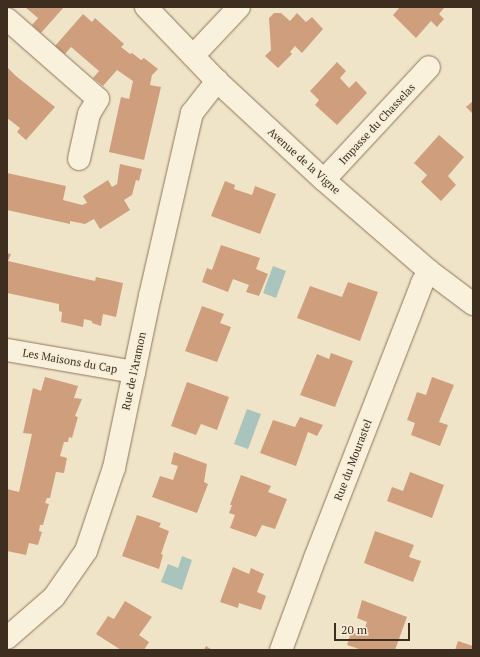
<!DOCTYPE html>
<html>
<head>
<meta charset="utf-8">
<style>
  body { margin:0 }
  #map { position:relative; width:480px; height:657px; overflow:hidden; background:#f0e4c8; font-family:"PT Serif",serif }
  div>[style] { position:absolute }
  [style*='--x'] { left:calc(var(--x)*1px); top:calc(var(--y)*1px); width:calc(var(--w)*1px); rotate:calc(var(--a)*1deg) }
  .water>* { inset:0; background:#a9c4bc }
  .building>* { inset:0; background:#cf9f7d }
  .roads { filter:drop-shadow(0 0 1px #8d765c) drop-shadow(0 0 1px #8d765c) }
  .minor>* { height:22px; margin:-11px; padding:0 11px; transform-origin:11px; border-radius:11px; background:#faf1dc }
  span { translate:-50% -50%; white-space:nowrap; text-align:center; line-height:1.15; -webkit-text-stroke:3.5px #f7eed8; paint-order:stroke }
  .street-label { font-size:11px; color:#3d2e20 }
  .frame { position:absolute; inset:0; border:8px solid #3d2e20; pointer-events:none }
  .scale { position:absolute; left:334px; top:623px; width:76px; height:18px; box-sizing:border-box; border:2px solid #3d2e20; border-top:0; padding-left:5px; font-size:12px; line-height:14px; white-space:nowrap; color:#3d2e20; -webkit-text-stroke:3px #f7eed8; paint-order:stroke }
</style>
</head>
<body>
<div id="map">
  <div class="water">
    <div style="clip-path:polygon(273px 266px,286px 271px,276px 298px,263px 293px)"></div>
    <div style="clip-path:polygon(247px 409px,261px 414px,248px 449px,234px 444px)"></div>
    <div style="clip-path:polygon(182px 556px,192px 560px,182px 590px,161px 582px,168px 564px,178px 568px)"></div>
  </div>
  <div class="building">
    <div style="clip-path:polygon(25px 7px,64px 7px,41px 33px,32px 25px,38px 18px)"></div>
    <div style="clip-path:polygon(400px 7px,445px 7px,439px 14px,444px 19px,437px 27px,431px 21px,416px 38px,393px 15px)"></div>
    <div style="clip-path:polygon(274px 13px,281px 13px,290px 21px,297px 13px,306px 22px,312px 17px,323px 29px,302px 53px,295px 46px,290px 52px,292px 54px,278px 68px,265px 56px,271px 50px,269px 18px)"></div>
    <div style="clip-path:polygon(83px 14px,92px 22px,95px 18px,124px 44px,121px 47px,130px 54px,132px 53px,141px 60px,144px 58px,158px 69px,152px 75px,150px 85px,161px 87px,144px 160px,109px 152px,121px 97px,129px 99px,133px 81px,117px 70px,103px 86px,93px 78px,99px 71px,71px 47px,65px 54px,55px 46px)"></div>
    <div style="clip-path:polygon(337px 62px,346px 71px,340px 78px,349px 88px,356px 81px,367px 93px,337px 125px,315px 105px,319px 100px,310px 91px)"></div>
    <div style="clip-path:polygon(7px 67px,16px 76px,55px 107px,26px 140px,17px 132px,20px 128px,7px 118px)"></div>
    <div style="clip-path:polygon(473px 101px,473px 114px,466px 107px)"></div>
    <div style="clip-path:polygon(439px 135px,464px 157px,448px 176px,456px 185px,441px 201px,421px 182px,427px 175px,414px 163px)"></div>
    <div style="clip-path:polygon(120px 164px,142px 169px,139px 181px,136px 180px,132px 195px,124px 200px,130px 210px,100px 229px,94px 219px,85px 224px,70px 221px,70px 224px,7px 210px,7px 173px,66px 186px,63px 200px,82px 205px,87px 203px,83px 196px,108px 180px,112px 187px,117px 184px)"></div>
    <div style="clip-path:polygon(225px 181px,235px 185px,234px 189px,252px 195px,255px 186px,276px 194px,260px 234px,211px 216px)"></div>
    <div style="clip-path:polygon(221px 245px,260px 258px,256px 269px,268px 274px,259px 296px,246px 292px,249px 285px,233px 279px,228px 292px,202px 282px,207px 268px,212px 270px)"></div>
    <div style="clip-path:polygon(7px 253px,11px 254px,8px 261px,95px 281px,96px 277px,123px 283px,116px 317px,103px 314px,101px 326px,92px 323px,92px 321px,84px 319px,83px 327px,61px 322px,62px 312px,59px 311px,59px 304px,7px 293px)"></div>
    <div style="clip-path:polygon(348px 282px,378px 292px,360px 341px,297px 318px,310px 286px,342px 297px)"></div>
    <div style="clip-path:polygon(202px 306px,224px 314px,220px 323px,231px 327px,217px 362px,185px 351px)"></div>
    <div style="clip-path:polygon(331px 353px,353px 361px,335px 407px,300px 395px,317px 354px,329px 359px)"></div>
    <div style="clip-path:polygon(45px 377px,78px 386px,74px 398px,82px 399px,75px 416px,78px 417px,72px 438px,69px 437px,68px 442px,64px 442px,60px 456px,67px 458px,64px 473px,56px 472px,50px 498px,47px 498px,45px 503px,49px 504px,43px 525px,40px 525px,39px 531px,42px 532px,38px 545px,29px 543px,26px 555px,7px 551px,7px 489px,19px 492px,32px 434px,23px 433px,33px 388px,41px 391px)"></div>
    <div style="clip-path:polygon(432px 377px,454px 385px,439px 422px,448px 425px,440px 446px,411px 435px,415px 423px,407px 420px,417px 392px,426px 395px)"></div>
    <div style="clip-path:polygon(187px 382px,229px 397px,217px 430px,201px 424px,196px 435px,171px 426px)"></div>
    <div style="clip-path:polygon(300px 417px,323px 425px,317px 436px,308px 432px,296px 466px,260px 453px,273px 420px,295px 427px)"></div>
    <div style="clip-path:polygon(174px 452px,207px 464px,204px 482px,208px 484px,197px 513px,152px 497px,160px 476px,173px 480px,178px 466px,171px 464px)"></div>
    <div style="clip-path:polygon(410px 472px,444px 485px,432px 518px,387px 501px,392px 487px,403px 491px)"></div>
    <div style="clip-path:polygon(241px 475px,271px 486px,268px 492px,287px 499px,275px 529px,262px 525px,256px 537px,230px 528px,235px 515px,229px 513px,232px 505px,230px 505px)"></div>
    <div style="clip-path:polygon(137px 515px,161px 523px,159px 527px,169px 531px,161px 554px,163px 555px,159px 569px,122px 556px)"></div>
    <div style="clip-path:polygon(375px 531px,414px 545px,409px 557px,421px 561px,413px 582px,364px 563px)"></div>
    <div style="clip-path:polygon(233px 567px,249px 574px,251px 568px,264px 574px,257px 592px,266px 596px,261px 610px,239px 603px,238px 608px,220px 602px)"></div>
    <div style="clip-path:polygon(362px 600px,407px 617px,395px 650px,362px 650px,347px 645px,351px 632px,362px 635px,367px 622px,357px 618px)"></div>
    <div style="clip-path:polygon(125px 601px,152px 617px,139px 635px,149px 642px,144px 650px,121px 650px,96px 634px,108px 616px,114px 619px)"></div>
    <div style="clip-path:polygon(458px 641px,473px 646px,473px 650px,455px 650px)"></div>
    <div style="clip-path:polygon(206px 646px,212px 650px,204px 650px)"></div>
  </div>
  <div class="roads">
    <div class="minor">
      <div style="--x:146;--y:7;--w:103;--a:46.2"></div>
      <div style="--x:217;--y:81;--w:146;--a:42.8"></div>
      <div style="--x:324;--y:180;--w:139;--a:40.9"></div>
      <div style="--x:429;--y:271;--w:55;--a:36.9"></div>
      <div style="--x:7;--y:19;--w:121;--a:41.3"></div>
      <div style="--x:98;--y:99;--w:17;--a:121"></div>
      <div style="--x:89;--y:114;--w:46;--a:102.5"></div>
      <div style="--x:193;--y:56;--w:67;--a:-46.8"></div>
      <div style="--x:324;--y:180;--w:154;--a:-47.1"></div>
      <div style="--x:7;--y:350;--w:129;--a:9.8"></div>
      <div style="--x:7;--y:638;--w:62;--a:-41.1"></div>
      <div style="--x:54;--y:597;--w:56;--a:-55.2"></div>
      <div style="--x:86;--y:551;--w:88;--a:-71.4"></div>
      <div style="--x:114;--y:468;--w:176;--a:-78.2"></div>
      <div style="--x:150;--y:296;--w:188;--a:-77.1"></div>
      <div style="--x:192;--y:113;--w:41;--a:-52"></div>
      <div style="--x:281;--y:650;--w:98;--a:-69.7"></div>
      <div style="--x:315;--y:558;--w:295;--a:-68.7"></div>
      <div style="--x:422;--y:283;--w:14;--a:-60"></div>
    </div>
  </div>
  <div class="street-label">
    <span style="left:377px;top:124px;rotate:-47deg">Impasse du Chasselas</span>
    <span style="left:304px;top:161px;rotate:42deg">Avenue de la Vigne</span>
    <span style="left:70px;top:361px;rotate:10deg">Les Maisons du Cap</span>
    <span style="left:134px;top:371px;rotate:-78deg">Rue de l'Aramon</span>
    <span style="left:353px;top:460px;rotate:-69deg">Rue du Mourastel</span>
  </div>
  <div class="frame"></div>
  <div class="scale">20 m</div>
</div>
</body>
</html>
